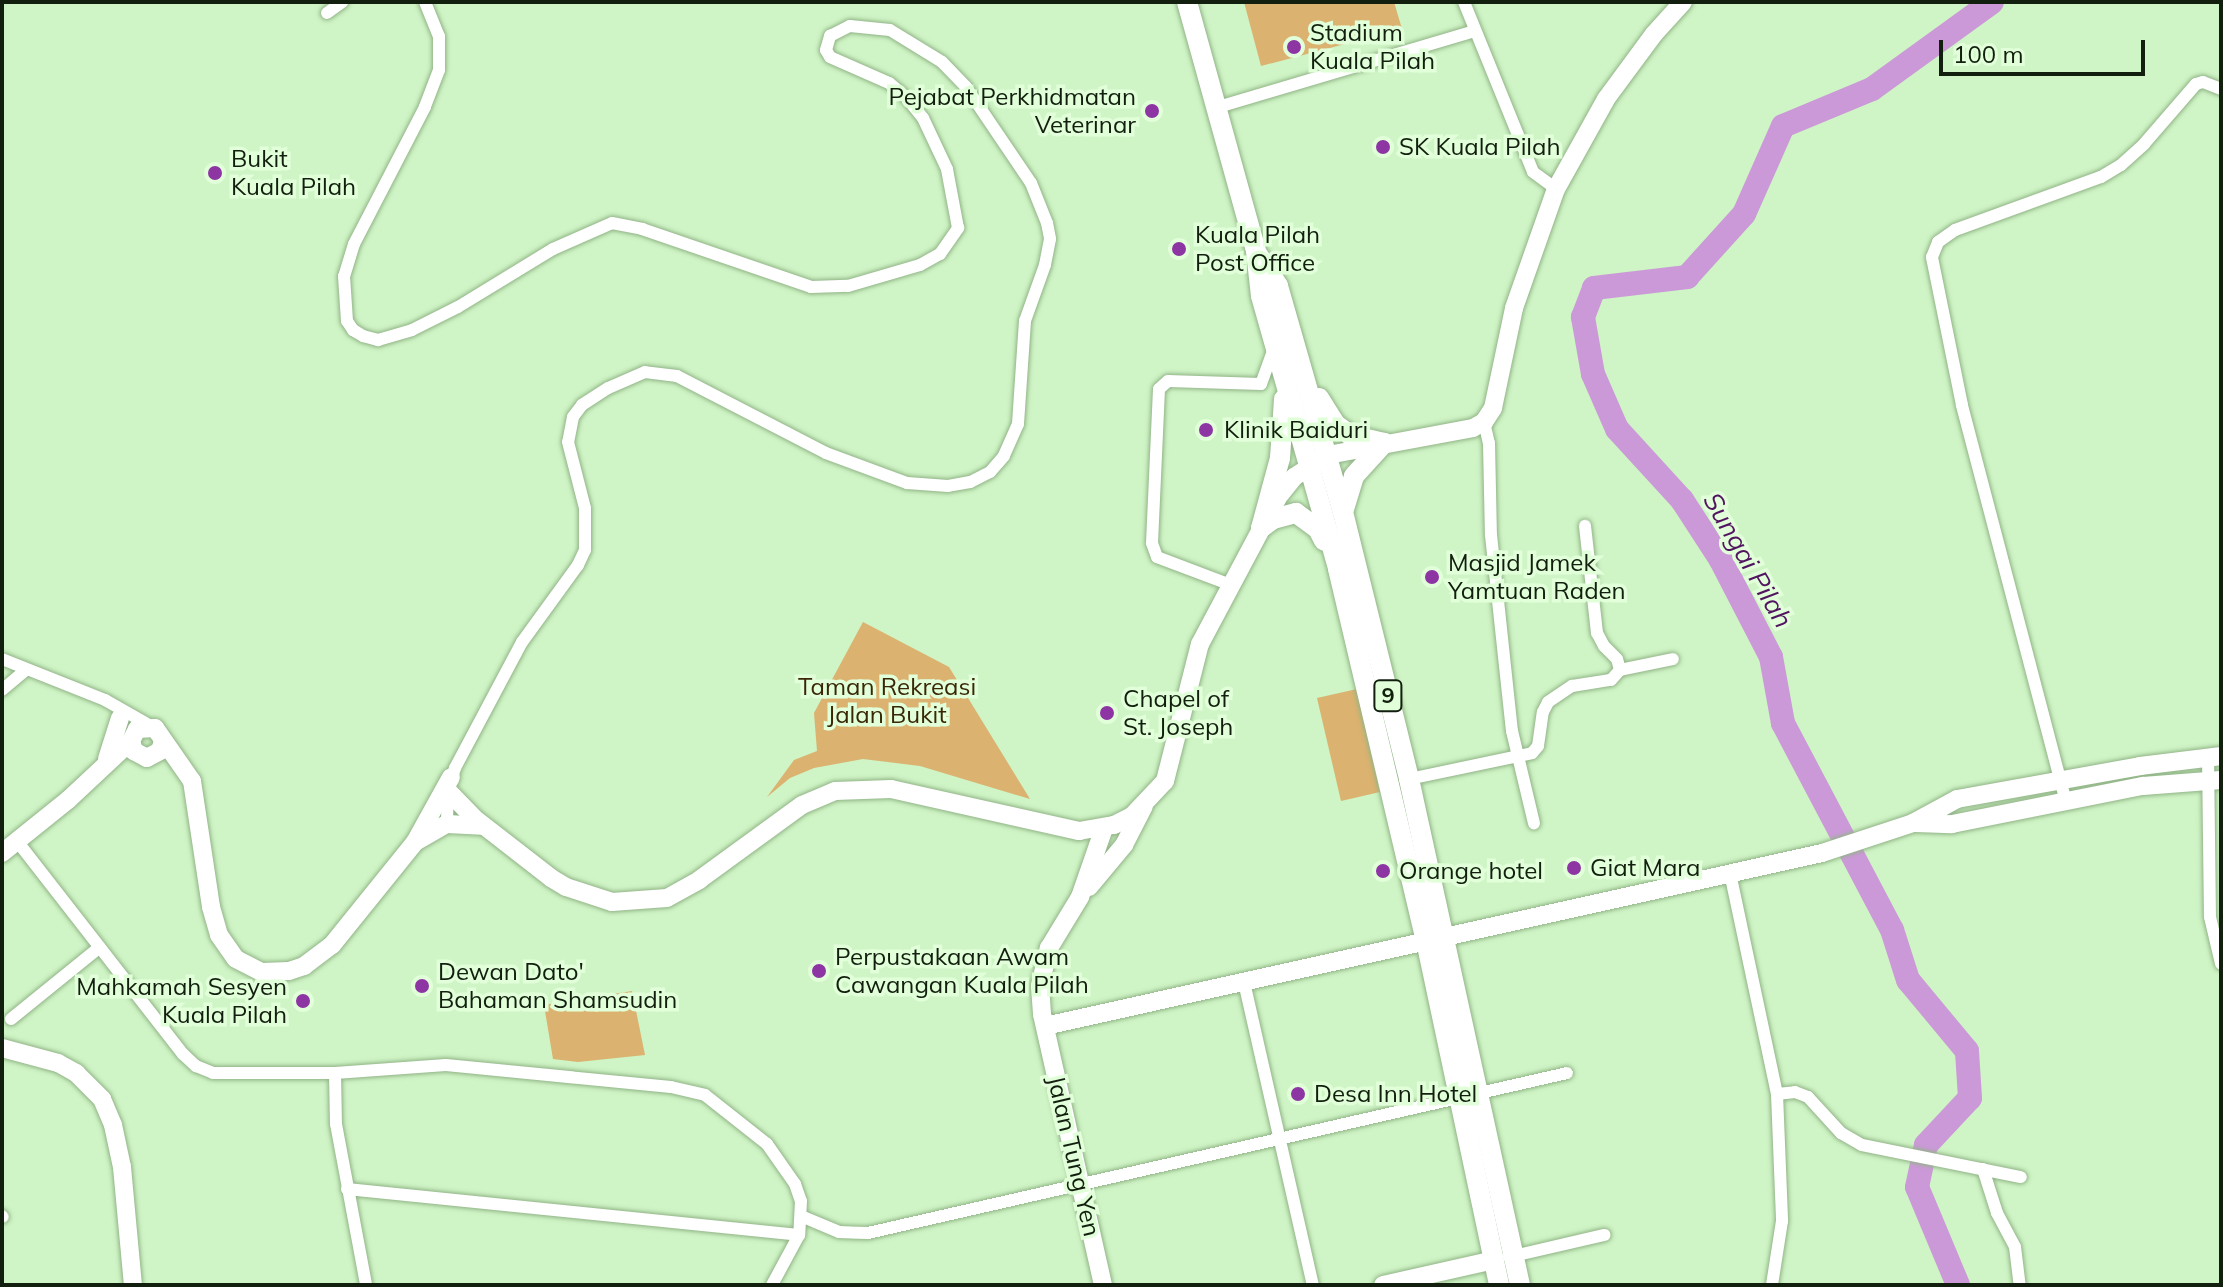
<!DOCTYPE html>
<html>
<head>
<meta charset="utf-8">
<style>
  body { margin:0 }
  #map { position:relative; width:2223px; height:1287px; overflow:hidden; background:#cff4c5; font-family:Mulish,sans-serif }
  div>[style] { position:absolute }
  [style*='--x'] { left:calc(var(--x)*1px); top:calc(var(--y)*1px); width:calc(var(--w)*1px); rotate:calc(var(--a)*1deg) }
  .green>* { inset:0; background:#dbb26f }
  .river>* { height:24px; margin:-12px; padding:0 12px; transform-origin:12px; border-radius:12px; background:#cb99d8 }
  .roads { filter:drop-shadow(0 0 2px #91b487) drop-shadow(0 0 2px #91b487) }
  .street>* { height:12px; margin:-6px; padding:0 6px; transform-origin:6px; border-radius:6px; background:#fff }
  .secondary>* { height:18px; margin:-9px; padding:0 9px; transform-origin:9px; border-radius:9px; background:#fff }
  .primary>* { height:20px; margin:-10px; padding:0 10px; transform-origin:10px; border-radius:10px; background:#fff }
  .dots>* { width:22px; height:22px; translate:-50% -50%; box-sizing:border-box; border:4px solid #e1ffd9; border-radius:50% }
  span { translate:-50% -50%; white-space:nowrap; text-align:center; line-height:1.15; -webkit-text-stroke:7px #e1ffd9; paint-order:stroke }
  .shield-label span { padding:2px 6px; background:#e1ffd9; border:2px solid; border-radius:6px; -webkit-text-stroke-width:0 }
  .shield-label { font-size:22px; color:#121f0e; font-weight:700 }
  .poi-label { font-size:24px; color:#121f0e }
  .left { translate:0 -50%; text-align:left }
  .right { translate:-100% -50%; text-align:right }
  .park-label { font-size:24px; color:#392706 }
  .street-label { font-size:24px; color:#121f0e }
  .water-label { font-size:26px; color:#511460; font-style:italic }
  .frame { position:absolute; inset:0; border:4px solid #121f0e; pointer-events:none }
  .scale { position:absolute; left:1939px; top:40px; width:206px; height:36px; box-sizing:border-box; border:4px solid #121f0e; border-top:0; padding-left:10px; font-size:24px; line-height:28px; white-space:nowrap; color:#121f0e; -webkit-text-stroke:6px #e1ffd9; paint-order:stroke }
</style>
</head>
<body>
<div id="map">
  <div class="green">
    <div style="clip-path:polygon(1244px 2px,1394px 2px,1402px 29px,1261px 66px)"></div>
    <div style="clip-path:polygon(863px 622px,949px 667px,1030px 799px,920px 766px,863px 759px,814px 768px,790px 778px,767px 797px,794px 760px,817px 751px,814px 713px)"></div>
    <div style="clip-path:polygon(1357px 689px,1380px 792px,1341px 801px,1317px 698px)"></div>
    <div style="clip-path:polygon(632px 991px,645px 1055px,578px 1062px,553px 1059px,544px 1005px)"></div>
  </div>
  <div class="river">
    <div style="--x:1958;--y:1285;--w:106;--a:-112.7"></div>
    <div style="--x:1917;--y:1187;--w:43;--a:-77.9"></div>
    <div style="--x:1926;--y:1145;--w:64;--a:-46.9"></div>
    <div style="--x:1970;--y:1098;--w:47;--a:-93.7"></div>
    <div style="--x:1967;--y:1051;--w:92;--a:-129.7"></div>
    <div style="--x:1908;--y:980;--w:52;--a:-107.7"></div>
    <div style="--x:1892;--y:930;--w:234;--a:-117.8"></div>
    <div style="--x:1783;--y:723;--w:67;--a:-100.3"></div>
    <div style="--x:1771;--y:657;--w:109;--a:-117.3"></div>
    <div style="--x:1721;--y:560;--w:72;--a:-123"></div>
    <div style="--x:1682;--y:500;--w:96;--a:-132.5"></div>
    <div style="--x:1617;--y:429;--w:60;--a:-113.6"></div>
    <div style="--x:1593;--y:374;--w:58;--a:-100"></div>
    <div style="--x:1583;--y:317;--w:31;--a:-69"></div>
    <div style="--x:1594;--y:288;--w:94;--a:-6.7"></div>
    <div style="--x:1687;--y:277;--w:85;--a:-47.9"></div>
    <div style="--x:1744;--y:214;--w:96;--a:-66.1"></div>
    <div style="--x:1783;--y:126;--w:96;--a:-22.6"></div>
    <div style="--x:1872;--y:89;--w:148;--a:-35.9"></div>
  </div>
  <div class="roads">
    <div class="street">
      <div style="--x:425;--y:2;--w:37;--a:68"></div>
      <div style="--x:439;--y:36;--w:34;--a:90"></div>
      <div style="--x:439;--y:70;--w:40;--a:111"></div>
      <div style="--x:425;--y:107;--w:154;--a:117.4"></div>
      <div style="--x:354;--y:244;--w:34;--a:107"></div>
      <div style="--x:344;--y:276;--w:45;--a:86.2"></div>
      <div style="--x:347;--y:321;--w:11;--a:56"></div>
      <div style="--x:353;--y:330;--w:12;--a:31"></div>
      <div style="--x:363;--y:336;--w:16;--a:15"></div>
      <div style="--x:378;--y:340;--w:35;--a:-16"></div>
      <div style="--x:412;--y:330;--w:51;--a:-26.6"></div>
      <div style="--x:458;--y:307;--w:111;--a:-31.4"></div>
      <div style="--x:553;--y:249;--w:64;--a:-23.8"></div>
      <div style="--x:612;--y:223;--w:31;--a:11"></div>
      <div style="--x:642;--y:229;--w:179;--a:18.9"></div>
      <div style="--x:811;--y:287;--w:37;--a:-2"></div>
      <div style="--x:848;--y:286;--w:75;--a:-16.3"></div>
      <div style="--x:920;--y:265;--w:23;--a:-29"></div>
      <div style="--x:940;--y:254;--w:32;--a:-55"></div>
      <div style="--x:958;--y:228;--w:60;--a:-100.6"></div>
      <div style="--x:947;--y:169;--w:56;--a:-115.2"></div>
      <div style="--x:923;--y:118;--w:26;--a:-129"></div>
      <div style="--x:907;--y:98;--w:23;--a:-140"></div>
      <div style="--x:889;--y:83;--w:64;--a:-156.2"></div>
      <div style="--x:830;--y:57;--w:8;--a:-120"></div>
      <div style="--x:826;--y:50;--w:15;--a:-74"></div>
      <div style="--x:830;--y:36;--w:22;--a:-27"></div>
      <div style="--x:850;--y:26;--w:40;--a:5.7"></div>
      <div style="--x:890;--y:30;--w:61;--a:31.6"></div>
      <div style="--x:942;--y:62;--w:35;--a:46"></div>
      <div style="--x:966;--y:87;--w:116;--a:55.9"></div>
      <div style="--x:1031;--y:183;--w:43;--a:68.2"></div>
      <div style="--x:1047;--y:223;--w:16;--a:79"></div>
      <div style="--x:1050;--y:239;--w:26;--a:101"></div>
      <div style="--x:1045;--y:265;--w:59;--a:109.7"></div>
      <div style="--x:1025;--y:321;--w:103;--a:93.9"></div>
      <div style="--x:1018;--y:424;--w:35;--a:114"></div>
      <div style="--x:1004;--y:456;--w:21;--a:131"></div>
      <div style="--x:990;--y:472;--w:22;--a:153"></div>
      <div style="--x:970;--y:482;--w:22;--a:170"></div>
      <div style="--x:948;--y:486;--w:41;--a:-175.8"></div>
      <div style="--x:907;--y:483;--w:86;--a:-159.7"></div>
      <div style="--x:826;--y:453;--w:168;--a:-152.7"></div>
      <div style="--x:677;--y:376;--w:32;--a:-173"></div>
      <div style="--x:645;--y:372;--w:40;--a:156.6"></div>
      <div style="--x:608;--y:388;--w:31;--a:147"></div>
      <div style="--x:582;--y:405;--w:15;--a:127"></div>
      <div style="--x:573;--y:417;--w:25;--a:101"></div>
      <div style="--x:568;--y:442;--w:68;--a:75.6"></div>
      <div style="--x:585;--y:508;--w:42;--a:90"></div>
      <div style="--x:585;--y:550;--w:17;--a:115"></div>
      <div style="--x:578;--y:565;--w:95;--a:126"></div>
      <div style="--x:522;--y:642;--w:143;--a:118"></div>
      <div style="--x:455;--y:768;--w:24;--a:107"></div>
      <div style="--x:448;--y:791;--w:33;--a:92"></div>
      <div style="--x:1464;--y:2;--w:183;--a:67.9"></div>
      <div style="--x:1533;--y:172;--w:29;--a:36"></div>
      <div style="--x:327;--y:13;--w:19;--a:-36"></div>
      <div style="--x:1218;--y:107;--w:267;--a:-16.5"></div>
      <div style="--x:1484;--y:422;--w:22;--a:77"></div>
      <div style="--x:1489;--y:443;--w:92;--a:88.8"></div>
      <div style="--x:1491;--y:535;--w:197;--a:83.9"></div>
      <div style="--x:1512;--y:731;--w:95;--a:76.6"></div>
      <div style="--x:1231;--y:585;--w:79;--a:-159.3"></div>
      <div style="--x:1157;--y:557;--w:15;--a:-110"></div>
      <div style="--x:1152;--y:543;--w:154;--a:-87.4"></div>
      <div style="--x:1159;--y:389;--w:12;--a:-42"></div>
      <div style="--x:1168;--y:381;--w:93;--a:1.8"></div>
      <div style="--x:1261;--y:384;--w:38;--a:-70"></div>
      <div style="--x:2;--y:659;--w:111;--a:21.7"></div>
      <div style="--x:105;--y:700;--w:53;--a:29.5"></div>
      <div style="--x:1620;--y:670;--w:54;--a:-11.7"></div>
      <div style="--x:2;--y:690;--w:30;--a:-40"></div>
      <div style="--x:2208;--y:756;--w:161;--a:89.3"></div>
      <div style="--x:2210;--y:917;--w:48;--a:76.8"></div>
      <div style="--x:1409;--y:779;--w:126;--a:-11.9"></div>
      <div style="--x:1532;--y:753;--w:9;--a:-49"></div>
      <div style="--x:1538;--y:746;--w:34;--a:-82"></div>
      <div style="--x:1543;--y:712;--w:11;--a:-63"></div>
      <div style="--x:1548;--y:702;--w:29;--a:-34"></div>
      <div style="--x:1572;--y:686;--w:39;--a:-9"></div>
      <div style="--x:1611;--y:680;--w:13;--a:-48"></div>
      <div style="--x:1620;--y:670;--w:11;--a:-105"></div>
      <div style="--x:1617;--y:659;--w:18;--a:-135"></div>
      <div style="--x:1604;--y:646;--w:15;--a:-118"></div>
      <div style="--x:1597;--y:633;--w:108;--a:-96.4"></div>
      <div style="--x:2066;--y:802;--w:410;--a:-104.7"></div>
      <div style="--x:1962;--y:405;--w:151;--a:-101.5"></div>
      <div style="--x:1932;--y:257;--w:16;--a:-68"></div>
      <div style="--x:1938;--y:242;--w:21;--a:-35"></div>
      <div style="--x:1955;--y:230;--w:155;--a:-20"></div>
      <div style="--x:2101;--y:177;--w:23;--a:-31"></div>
      <div style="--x:2121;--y:165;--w:31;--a:-42"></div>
      <div style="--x:2144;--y:144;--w:79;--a:-49.1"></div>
      <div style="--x:2196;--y:84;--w:7;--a:-16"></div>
      <div style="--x:2203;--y:82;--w:19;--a:21"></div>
      <div style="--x:17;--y:841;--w:270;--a:52.1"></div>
      <div style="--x:183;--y:1054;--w:18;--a:43"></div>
      <div style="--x:196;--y:1066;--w:18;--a:22"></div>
      <div style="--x:213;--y:1073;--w:122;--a:0"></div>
      <div style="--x:335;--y:1073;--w:111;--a:-4.1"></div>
      <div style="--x:446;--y:1065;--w:226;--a:5.6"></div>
      <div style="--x:671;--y:1087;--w:35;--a:13"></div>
      <div style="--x:705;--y:1095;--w:79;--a:38.3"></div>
      <div style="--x:767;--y:1144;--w:49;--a:55"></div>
      <div style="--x:795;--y:1184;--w:18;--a:71"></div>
      <div style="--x:801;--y:1201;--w:34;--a:93"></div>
      <div style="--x:799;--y:1235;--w:57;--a:118.4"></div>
      <div style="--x:1730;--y:873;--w:226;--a:78"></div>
      <div style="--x:1777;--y:1094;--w:127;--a:87.7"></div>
      <div style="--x:1782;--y:1221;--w:65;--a:98.9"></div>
      <div style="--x:1244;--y:982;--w:311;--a:77.2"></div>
      <div style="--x:11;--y:1019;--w:114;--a:-39"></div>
      <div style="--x:335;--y:1073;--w:51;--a:88.9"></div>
      <div style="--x:336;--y:1124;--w:164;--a:79.4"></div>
      <div style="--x:1777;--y:1094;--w:18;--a:-6"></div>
      <div style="--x:1795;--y:1092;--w:14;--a:21"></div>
      <div style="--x:1808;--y:1097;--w:49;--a:47.5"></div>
      <div style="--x:1841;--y:1133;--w:24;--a:30"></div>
      <div style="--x:1862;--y:1145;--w:162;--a:11.4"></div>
      <div style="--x:1983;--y:1169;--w:46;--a:72.3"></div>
      <div style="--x:1997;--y:1213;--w:38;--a:62"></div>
      <div style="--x:2015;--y:1247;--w:38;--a:83"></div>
      <div style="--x:347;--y:1189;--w:454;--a:5.8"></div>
      <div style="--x:2;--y:1216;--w:1;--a:45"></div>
      <div style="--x:801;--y:1216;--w:41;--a:22.8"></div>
      <div style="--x:839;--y:1232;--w:29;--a:2"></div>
      <div style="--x:868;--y:1233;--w:717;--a:-12.89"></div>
      <div style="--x:1509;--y:1257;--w:98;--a:-13"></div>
    </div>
    <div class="secondary">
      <div style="--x:163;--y:741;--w:10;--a:107"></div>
      <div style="--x:160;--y:751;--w:15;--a:152"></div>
      <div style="--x:147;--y:758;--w:15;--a:-152"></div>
      <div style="--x:134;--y:751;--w:10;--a:-107"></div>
      <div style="--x:131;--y:741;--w:13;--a:-63"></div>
      <div style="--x:137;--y:729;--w:18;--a:-3"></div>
      <div style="--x:155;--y:728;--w:65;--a:55.1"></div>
      <div style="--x:192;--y:781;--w:127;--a:81.4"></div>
      <div style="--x:211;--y:907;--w:29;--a:74"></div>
      <div style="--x:219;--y:935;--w:29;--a:55"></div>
      <div style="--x:236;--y:959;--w:29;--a:27"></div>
      <div style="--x:262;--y:972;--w:27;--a:-2"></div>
      <div style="--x:289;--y:971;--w:16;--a:-18"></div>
      <div style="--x:304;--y:966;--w:35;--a:-37"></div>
      <div style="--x:332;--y:945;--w:132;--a:-51.1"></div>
      <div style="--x:415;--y:842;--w:74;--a:-61"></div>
      <div style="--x:107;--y:759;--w:43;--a:-72.4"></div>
      <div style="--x:448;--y:791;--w:37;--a:46"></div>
      <div style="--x:474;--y:818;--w:98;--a:37.9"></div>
      <div style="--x:551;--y:878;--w:17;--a:31"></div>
      <div style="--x:566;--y:887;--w:48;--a:18.1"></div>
      <div style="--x:612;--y:902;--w:55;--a:-4.2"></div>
      <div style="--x:667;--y:898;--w:37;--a:-29"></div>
      <div style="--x:699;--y:880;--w:127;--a:-36.1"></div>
      <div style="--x:802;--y:805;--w:36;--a:-23"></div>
      <div style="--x:835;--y:791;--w:56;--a:-2"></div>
      <div style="--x:891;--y:789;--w:193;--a:12.6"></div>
      <div style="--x:1079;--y:831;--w:36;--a:-10"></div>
      <div style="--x:1114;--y:825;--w:20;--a:-27"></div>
      <div style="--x:1132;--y:816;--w:48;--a:-46.7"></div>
      <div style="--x:1165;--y:781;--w:141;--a:-75.7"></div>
      <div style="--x:1200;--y:644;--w:166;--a:-62"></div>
      <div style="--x:1278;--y:497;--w:26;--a:-51"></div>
      <div style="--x:1294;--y:477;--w:40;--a:-32.9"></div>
      <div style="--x:1328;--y:455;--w:147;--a:-10.5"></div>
      <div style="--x:1473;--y:428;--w:13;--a:-29"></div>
      <div style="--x:1484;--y:422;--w:17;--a:-57"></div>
      <div style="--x:1493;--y:408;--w:102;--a:-78.1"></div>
      <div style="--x:1514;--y:308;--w:126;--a:-70.6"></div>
      <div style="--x:1556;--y:189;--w:103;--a:-60.9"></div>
      <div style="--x:1606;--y:99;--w:81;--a:-53.6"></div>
      <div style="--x:1654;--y:34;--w:43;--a:-47.8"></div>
      <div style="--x:1916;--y:823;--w:36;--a:2"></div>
      <div style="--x:1952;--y:824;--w:195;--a:-11.3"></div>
      <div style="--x:2143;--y:786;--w:78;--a:-4.4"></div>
      <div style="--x:417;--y:841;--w:34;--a:-30"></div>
      <div style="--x:447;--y:824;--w:35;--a:3"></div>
      <div style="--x:2;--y:853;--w:85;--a:-38.8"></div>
      <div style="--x:68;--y:800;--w:86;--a:-43.1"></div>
      <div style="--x:1089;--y:887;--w:55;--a:-50.2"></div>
      <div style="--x:1124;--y:845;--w:44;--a:-62.9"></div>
      <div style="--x:1045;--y:1026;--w:796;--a:-12.55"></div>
      <div style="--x:1822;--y:853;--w:96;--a:-18.2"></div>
      <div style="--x:1913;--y:823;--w:50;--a:-28.6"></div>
      <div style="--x:1957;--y:799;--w:186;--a:-10.2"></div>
      <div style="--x:2140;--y:766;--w:82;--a:-7"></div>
      <div style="--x:2;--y:1048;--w:58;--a:15"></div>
      <div style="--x:58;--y:1063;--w:21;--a:29"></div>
      <div style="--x:76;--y:1073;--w:37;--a:45"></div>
      <div style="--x:102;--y:1099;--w:28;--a:67"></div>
      <div style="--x:113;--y:1125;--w:43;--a:77.9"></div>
      <div style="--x:122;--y:1167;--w:119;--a:84.7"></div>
      <div style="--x:1103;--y:1285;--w:278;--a:-102.7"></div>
      <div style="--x:1042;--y:1014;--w:28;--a:-94"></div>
      <div style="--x:1040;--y:986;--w:39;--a:-77"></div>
      <div style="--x:1049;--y:948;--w:60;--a:-58.7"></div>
      <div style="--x:1080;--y:897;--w:73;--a:-70.8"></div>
      <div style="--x:1383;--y:1285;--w:114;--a:-12.7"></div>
    </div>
    <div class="primary">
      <div style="--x:1187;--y:2;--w:258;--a:74.5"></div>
      <div style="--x:1256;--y:251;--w:45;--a:83.7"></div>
      <div style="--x:1261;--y:296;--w:284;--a:74.2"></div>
      <div style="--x:1338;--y:569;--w:382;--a:76.7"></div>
      <div style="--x:1426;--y:941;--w:352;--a:78"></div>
      <div style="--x:1258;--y:255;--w:37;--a:57"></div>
      <div style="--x:1278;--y:286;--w:235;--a:74"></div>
      <div style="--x:1343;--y:512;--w:275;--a:76.1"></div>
      <div style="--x:1409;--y:779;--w:518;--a:77.63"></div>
      <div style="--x:1319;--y:398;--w:31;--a:58"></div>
      <div style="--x:1335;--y:424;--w:19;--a:36"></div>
      <div style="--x:1350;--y:435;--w:35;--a:13"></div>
      <div style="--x:1344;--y:509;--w:34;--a:-73"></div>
      <div style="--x:1354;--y:476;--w:45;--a:-47.7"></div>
      <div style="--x:1261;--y:528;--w:73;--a:-74.8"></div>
      <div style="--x:1280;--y:458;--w:59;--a:-86.1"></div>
      <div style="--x:1261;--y:528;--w:15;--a:-37"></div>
      <div style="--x:1273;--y:519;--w:24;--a:-15"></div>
      <div style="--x:1296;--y:513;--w:27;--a:36"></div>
      <div style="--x:1318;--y:529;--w:13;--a:63"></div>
    </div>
  </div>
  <div class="dots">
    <div style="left:1294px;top:47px;background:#8d36a3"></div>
    <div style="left:1152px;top:111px;background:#8d36a3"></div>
    <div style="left:1383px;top:147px;background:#8d36a3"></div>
    <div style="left:215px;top:173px;background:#8d36a3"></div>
    <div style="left:1179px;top:249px;background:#8d36a3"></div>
    <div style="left:1206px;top:430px;background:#8d36a3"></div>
    <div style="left:1432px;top:577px;background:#8d36a3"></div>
    <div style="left:1107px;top:713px;background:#8d36a3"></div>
    <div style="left:1574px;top:868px;background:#8d36a3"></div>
    <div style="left:1383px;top:871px;background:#8d36a3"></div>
    <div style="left:819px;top:971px;background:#8d36a3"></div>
    <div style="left:422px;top:986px;background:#8d36a3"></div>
    <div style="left:303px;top:1001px;background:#8d36a3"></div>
    <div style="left:1298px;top:1094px;background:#8d36a3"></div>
  </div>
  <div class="shield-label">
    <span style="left:1388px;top:696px">9</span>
  </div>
  <div class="poi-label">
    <span class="left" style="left:1310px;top:47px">Stadium<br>Kuala Pilah</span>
    <span class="right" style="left:1136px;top:111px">Pejabat Perkhidmatan<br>Veterinar</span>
    <span class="left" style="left:1399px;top:147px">SK Kuala Pilah</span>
    <span class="left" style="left:231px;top:173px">Bukit<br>Kuala Pilah</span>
    <span class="left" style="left:1195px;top:249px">Kuala Pilah<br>Post Office</span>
    <span class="left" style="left:1224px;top:430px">Klinik Baiduri</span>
    <span class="left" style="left:1448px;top:577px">Masjid Jamek<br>Yamtuan Raden</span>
    <span class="left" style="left:1123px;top:713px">Chapel of<br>St. Joseph</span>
    <span class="left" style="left:1590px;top:868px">Giat Mara</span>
    <span class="left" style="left:1399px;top:871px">Orange hotel</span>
    <span class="left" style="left:835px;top:971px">Perpustakaan Awam<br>Cawangan Kuala Pilah</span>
    <span class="left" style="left:438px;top:986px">Dewan Dato'<br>Bahaman Shamsudin</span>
    <span class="right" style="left:287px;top:1001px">Mahkamah Sesyen<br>Kuala Pilah</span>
    <span class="left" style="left:1314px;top:1094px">Desa Inn Hotel</span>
  </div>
  <div class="park-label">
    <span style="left:887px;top:701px">Taman Rekreasi<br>Jalan Bukit</span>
  </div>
  <div class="street-label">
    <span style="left:1074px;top:1156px;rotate:77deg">Jalan Tung Yen</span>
  </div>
  <div class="water-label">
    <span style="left:1748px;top:560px;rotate:60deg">Sungai Pilah</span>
  </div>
  <div class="frame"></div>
  <div class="scale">100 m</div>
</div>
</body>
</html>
